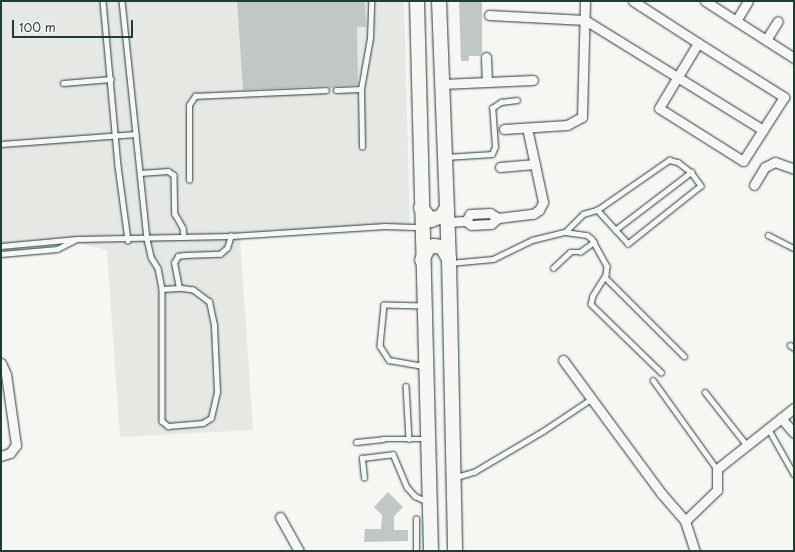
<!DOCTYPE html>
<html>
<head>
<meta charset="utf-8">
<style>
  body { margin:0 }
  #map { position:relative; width:795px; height:552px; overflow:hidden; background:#f6f6f2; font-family:"Playpen Sans",sans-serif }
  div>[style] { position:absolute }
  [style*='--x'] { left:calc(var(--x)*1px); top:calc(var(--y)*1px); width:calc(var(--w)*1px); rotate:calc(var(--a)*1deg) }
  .built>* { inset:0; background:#e6e8e4 }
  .building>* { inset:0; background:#c1c8c3 }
  .roads { filter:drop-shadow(0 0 1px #1f3d34) drop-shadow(0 0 1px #1f3d34) }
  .lane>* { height:4.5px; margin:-2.25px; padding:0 2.25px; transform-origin:2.25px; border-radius:2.25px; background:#f6f6f2 }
  .street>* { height:9px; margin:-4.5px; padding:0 4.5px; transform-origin:4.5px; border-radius:4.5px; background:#f6f6f2 }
  .primary>* { height:14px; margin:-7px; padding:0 7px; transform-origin:7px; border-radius:7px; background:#f6f6f2 }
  span { translate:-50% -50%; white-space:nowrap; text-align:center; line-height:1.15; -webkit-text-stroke:4px #f6f6f2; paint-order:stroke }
  .frame { position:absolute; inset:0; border:2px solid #1f3d34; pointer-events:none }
  .scale { position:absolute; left:12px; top:20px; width:121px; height:18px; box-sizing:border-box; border:2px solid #1f3d34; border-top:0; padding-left:5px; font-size:12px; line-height:14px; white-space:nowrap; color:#1f3d34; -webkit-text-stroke:3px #f6f6f2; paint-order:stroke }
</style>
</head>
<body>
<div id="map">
  <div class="built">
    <div style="clip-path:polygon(1px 1px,404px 1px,410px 224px,240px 238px,253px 430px,120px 437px,107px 250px,60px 239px,1px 246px)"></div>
  </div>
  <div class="building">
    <div style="clip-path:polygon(237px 1px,365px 1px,366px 27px,357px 27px,358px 85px,336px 86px,333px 89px,326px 86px,243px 90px)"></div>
    <div style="clip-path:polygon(459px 1px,482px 1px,482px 52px,480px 56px,469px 56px,469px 61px,461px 61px)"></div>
    <div style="clip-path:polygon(388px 492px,403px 507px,394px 516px,394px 530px,408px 530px,408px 541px,364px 542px,365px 529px,381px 529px,382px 515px,374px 507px)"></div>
  </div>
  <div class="roads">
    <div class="lane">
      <div style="--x:103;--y:1;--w:166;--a:84.8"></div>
      <div style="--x:118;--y:166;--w:75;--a:82.3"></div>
      <div style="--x:122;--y:1;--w:239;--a:84"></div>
      <div style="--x:147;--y:239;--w:18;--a:77"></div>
      <div style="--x:151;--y:257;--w:13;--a:58"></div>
      <div style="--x:158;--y:268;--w:21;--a:79"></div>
      <div style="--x:162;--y:289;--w:132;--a:90"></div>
      <div style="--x:162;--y:421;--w:8;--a:40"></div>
      <div style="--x:168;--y:426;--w:35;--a:-5"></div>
      <div style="--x:203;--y:423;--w:9;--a:-32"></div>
      <div style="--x:211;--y:418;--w:27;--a:-77"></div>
      <div style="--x:217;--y:392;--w:67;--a:-92.6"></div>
      <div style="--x:214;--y:325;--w:24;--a:-102"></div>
      <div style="--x:209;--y:302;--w:20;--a:-143"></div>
      <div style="--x:193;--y:290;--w:14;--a:-172"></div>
      <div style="--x:179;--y:288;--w:25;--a:-101"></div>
      <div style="--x:174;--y:263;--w:8;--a:-60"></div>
      <div style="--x:178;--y:256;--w:6;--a:-9"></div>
      <div style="--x:184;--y:255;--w:36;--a:-2"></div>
      <div style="--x:220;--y:254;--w:9;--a:-41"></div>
      <div style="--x:227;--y:248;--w:13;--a:-72"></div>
      <div style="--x:63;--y:83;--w:48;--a:-4.8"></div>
      <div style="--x:336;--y:90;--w:25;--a:-2"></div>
      <div style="--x:1;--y:144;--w:135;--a:-4.2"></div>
      <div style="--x:362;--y:147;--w:58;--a:-91"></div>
      <div style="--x:361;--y:89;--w:52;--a:-80"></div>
      <div style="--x:370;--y:38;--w:37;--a:-88"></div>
      <div style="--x:446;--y:157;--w:46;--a:-3.7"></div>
      <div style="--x:492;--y:154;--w:8;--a:-67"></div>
      <div style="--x:495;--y:147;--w:39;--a:-94"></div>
      <div style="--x:492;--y:108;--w:11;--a:-34"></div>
      <div style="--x:501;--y:102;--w:16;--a:-7"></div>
      <div style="--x:140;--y:173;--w:28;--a:-4"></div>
      <div style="--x:168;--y:171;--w:7;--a:34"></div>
      <div style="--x:174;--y:175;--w:39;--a:89"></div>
      <div style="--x:175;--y:214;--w:16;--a:60"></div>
      <div style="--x:183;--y:228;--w:9;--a:84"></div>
      <div style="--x:189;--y:180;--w:75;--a:-90"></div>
      <div style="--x:189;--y:105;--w:11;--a:-56"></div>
      <div style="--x:195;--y:96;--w:131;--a:-2.6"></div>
      <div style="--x:615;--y:230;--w:96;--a:-37.3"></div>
      <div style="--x:565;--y:232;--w:25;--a:-45"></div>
      <div style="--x:583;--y:214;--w:15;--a:-16"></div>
      <div style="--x:597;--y:210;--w:88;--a:-34.8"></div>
      <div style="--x:669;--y:160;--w:9;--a:13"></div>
      <div style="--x:678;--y:162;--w:16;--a:38"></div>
      <div style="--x:691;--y:172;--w:17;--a:54"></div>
      <div style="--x:701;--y:186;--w:93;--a:141.5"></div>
      <div style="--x:628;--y:244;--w:46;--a:-132.4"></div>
      <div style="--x:768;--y:235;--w:29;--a:27"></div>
      <div style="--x:1;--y:246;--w:76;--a:-5.3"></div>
      <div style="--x:77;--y:239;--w:154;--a:-1.1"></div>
      <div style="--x:231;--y:236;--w:154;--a:-3.7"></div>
      <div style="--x:385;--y:226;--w:36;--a:2"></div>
      <div style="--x:1;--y:254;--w:56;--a:-5.1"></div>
      <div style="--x:57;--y:249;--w:20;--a:-27"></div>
      <div style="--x:450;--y:263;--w:43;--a:-5.3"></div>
      <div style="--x:493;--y:259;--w:43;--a:-26"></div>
      <div style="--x:532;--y:240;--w:34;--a:-14"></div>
      <div style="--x:565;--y:232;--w:22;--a:8"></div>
      <div style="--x:587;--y:235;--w:6;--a:39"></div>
      <div style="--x:592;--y:239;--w:31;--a:61"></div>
      <div style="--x:607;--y:266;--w:9;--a:96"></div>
      <div style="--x:606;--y:275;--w:25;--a:122"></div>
      <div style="--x:593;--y:296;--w:8;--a:104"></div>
      <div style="--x:591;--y:304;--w:98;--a:44.2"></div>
      <div style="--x:553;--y:268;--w:23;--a:-43"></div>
      <div style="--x:570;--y:252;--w:10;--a:0"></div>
      <div style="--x:580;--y:252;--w:17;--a:-36"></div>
      <div style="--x:605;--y:277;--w:112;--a:45"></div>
      <div style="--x:162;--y:289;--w:17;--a:-3"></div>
      <div style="--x:424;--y:306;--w:40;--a:-178.6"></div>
      <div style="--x:384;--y:305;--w:41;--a:95.6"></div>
      <div style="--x:380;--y:346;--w:17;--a:57"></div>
      <div style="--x:389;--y:360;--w:36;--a:10"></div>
      <div style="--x:790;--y:345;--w:5;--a:37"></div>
      <div style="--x:653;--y:380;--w:110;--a:54.3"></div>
      <div style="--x:406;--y:386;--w:53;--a:86.8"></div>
      <div style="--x:705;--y:392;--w:66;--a:51.7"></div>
      <div style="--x:768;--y:428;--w:53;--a:60.5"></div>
      <div style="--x:356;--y:442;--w:27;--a:-6"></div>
      <div style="--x:383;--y:439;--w:43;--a:0"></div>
      <div style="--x:456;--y:477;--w:19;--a:-16"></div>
      <div style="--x:474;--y:472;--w:80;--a:-30.7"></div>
      <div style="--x:543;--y:431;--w:58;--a:-33.7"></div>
      <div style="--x:364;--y:478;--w:20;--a:-96"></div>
      <div style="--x:362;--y:458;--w:31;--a:-7"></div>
      <div style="--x:393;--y:454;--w:36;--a:67"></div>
      <div style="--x:407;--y:487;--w:12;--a:48"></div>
      <div style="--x:415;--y:496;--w:14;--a:25"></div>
      <div style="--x:416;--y:551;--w:32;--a:-90"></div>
    </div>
    <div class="street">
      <div style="--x:633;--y:1;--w:77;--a:32.9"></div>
      <div style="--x:698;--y:43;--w:102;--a:32.1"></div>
      <div style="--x:784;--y:97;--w:76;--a:122.6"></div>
      <div style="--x:743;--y:161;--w:99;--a:-147.8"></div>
      <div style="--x:659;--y:108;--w:76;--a:-59"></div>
      <div style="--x:705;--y:1;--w:106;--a:32.6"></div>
      <div style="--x:489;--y:15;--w:96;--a:3"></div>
      <div style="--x:585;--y:20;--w:209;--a:31.7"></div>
      <div style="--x:736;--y:21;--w:23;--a:-59"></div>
      <div style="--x:766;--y:40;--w:22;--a:-58"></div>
      <div style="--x:486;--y:57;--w:24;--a:88"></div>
      <div style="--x:442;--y:84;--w:91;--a:-2.5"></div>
      <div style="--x:504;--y:129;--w:63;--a:-3.6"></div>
      <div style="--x:567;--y:125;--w:17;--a:-28"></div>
      <div style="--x:582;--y:117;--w:116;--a:-88.5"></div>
      <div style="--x:500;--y:167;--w:35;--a:-5"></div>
      <div style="--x:754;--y:185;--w:21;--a:-59"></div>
      <div style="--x:765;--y:167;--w:11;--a:-27"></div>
      <div style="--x:775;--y:162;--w:20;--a:20"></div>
      <div style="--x:498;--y:218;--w:35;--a:-7"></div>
      <div style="--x:533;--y:214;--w:7;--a:-34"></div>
      <div style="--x:539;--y:210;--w:9;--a:-63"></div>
      <div style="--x:543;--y:202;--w:76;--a:-102.2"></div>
      <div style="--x:447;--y:222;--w:19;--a:-3"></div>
      <div style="--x:466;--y:221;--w:6;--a:39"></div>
      <div style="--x:471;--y:225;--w:20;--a:-3"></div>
      <div style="--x:491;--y:224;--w:9;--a:-41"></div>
      <div style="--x:498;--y:218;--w:9;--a:-148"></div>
      <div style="--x:490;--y:213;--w:20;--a:177"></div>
      <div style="--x:470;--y:214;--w:8;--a:120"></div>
      <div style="--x:563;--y:360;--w:165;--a:53.6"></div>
      <div style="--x:661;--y:493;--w:37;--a:49"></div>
      <div style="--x:685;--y:521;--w:32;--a:72"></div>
      <div style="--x:1;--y:363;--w:12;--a:66"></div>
      <div style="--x:6;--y:374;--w:72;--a:82"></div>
      <div style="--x:16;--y:445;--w:10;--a:127"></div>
      <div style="--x:10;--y:453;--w:9;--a:162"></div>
      <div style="--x:781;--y:418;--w:20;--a:49"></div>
      <div style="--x:280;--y:517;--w:39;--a:61"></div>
      <div style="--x:685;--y:521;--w:45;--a:-44.1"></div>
      <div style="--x:717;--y:490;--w:21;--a:-90"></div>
      <div style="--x:717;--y:469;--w:98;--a:-38.4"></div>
    </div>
    <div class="primary">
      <div style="--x:417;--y:1;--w:550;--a:88.54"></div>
      <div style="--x:439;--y:1;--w:258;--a:87.8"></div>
      <div style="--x:449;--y:259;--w:292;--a:88.8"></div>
      <div style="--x:421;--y:208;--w:16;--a:50"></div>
      <div style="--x:431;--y:220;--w:12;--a:-20"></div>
      <div style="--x:442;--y:216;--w:8;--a:-60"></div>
      <div style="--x:422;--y:260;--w:15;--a:-62"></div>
      <div style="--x:429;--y:247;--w:5;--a:-11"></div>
      <div style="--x:434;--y:246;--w:8;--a:7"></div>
      <div style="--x:442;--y:247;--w:14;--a:60"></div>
    </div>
  </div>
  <div class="frame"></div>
  <div class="scale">100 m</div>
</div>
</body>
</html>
